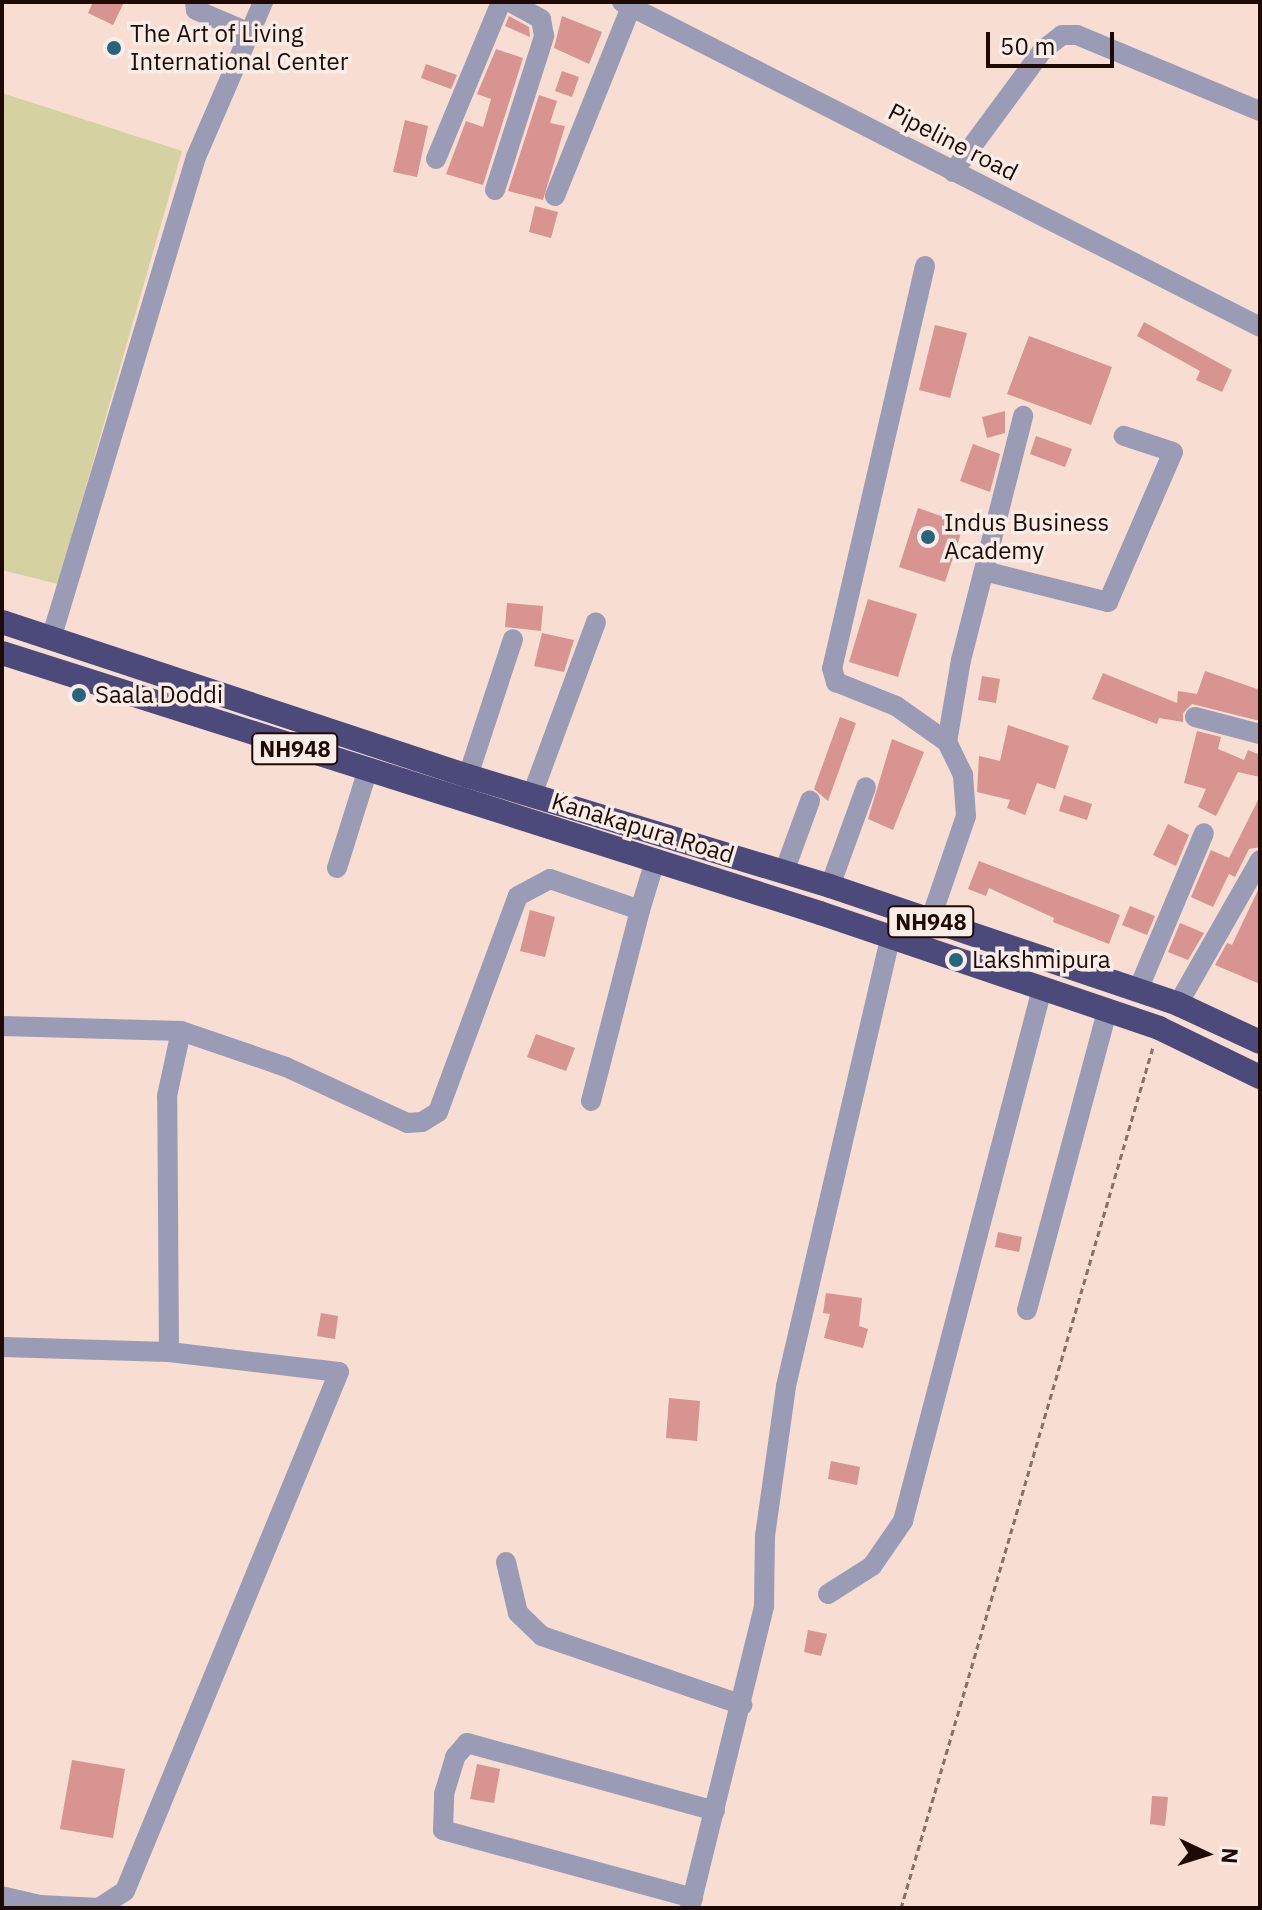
<!DOCTYPE html>
<html>
<head>
<meta charset="utf-8">
<style>
  body { margin:0 }
  #map { position:relative; width:1262px; height:1910px; overflow:hidden; background:#f7ddd2; font-family:"IBM Plex Sans",sans-serif }
  div>[style] { position:absolute }
  [style*='--x'] { left:calc(var(--x)*1px); top:calc(var(--y)*1px); width:calc(var(--w)*1px); rotate:calc(var(--a)*1deg) }
  .green>* { inset:0; background:#d5d1a1 }
  .building>* { inset:0; background:#d79490 }
  .path>* { height:3px; margin-top:-1.5px; transform-origin:0; background:repeating-linear-gradient(90deg,#877067 0 6px,transparent 0 10px) }
  .minor>* { height:20px; margin:-10px; padding:0 10px; transform-origin:10px; border-radius:10px; background:#9a9bb4 }
  .highway>* { height:24px; margin:-12px; padding:0 12px; transform-origin:12px; border-radius:12px; background:#4b4a7b }
  .dots>* { width:22px; height:22px; translate:-50% -50%; box-sizing:border-box; border:4px solid #faede7; border-radius:50% }
  span { translate:-50% -50%; white-space:nowrap; text-align:center; line-height:1.15; -webkit-text-stroke:7px #faede7; paint-order:stroke }
  .shield-label span { padding:2px 6px; background:#faede7; border:2px solid; border-radius:6px; -webkit-text-stroke-width:0 }
  .shield-label { font-size:22px; color:#1f0a03; font-weight:700 }
  .poi-label { font-size:24px; color:#1f0a03 }
  .left { translate:0 -50%; text-align:left }
  .street-label { font-size:24px; color:#1f0a03 }
  .frame { position:absolute; inset:0; border:4px solid #1f0a03; pointer-events:none }
  .north { position:absolute; left:1166px; top:1814px; width:80px; height:80px; -webkit-text-stroke:6px #faede7; paint-order:stroke; rotate:94deg; font-size:22px; font-weight:700; line-height:32px; text-align:center; color:#1f0a03 }
  .north::after { content:''; display:block; margin:auto; width:28px; height:36px; background:#1f0a03; clip-path:polygon(50% 0,100% 100%,50% 72%,0 100%) }
  .scale { position:absolute; left:986px; top:32px; width:128px; height:36px; box-sizing:border-box; border:4px solid #1f0a03; border-top:0; padding-left:10px; font-size:24px; line-height:28px; white-space:nowrap; color:#1f0a03; -webkit-text-stroke:6px #faede7; paint-order:stroke }
</style>
</head>
<body>
<div id="map">
  <div class="green">
    <div style="clip-path:polygon(2px 93px,182px 151px,58px 584px,2px 570px)"></div>
  </div>
  <div class="building">
    <div style="clip-path:polygon(93px 2px,124px 2px,113px 25px,88px 13px)"></div>
    <div style="clip-path:polygon(509px 16px,529px 27px,530px 37px,505px 26px)"></div>
    <div style="clip-path:polygon(562px 16px,602px 32px,589px 64px,554px 48px)"></div>
    <div style="clip-path:polygon(496px 49px,523px 58px,483px 185px,446px 174px,466px 121px,483px 127px,491px 99px,477px 94px)"></div>
    <div style="clip-path:polygon(426px 64px,457px 75px,451px 89px,421px 78px)"></div>
    <div style="clip-path:polygon(562px 71px,579px 77px,572px 97px,555px 91px)"></div>
    <div style="clip-path:polygon(539px 95px,557px 101px,550px 123px,565px 126px,543px 200px,508px 191px)"></div>
    <div style="clip-path:polygon(405px 120px,428px 126px,417px 177px,393px 172px)"></div>
    <div style="clip-path:polygon(535px 206px,558px 212px,551px 238px,529px 232px)"></div>
    <div style="clip-path:polygon(1144px 322px,1232px 370px,1222px 392px,1196px 380px,1200px 371px,1137px 336px)"></div>
    <div style="clip-path:polygon(935px 325px,967px 333px,950px 398px,919px 390px)"></div>
    <div style="clip-path:polygon(1029px 336px,1112px 367px,1091px 425px,1007px 394px)"></div>
    <div style="clip-path:polygon(1005px 411px,1005px 433px,987px 438px,982px 417px)"></div>
    <div style="clip-path:polygon(1036px 436px,1072px 449px,1065px 467px,1030px 454px)"></div>
    <div style="clip-path:polygon(973px 444px,1000px 454px,990px 492px,960px 481px)"></div>
    <div style="clip-path:polygon(918px 508px,964px 524px,945px 582px,899px 567px)"></div>
    <div style="clip-path:polygon(868px 599px,917px 614px,898px 677px,849px 662px)"></div>
    <div style="clip-path:polygon(507px 603px,543px 606px,541px 631px,505px 627px)"></div>
    <div style="clip-path:polygon(542px 633px,574px 640px,564px 672px,534px 666px)"></div>
    <div style="clip-path:polygon(1205px 671px,1260px 690px,1260px 721px,1192px 704px,1183px 713px,1183px 722px,1159px 718px,1157px 724px,1092px 699px,1103px 673px,1177px 703px,1178px 691px,1197px 694px)"></div>
    <div style="clip-path:polygon(982px 676px,1000px 679px,996px 703px,978px 700px)"></div>
    <div style="clip-path:polygon(840px 717px,856px 723px,828px 801px,814px 789px)"></div>
    <div style="clip-path:polygon(1008px 725px,1069px 746px,1055px 789px,1037px 783px,1025px 815px,1007px 808px,1010px 800px,977px 792px,979px 756px,1000px 761px)"></div>
    <div style="clip-path:polygon(1197px 731px,1221px 737px,1218px 749px,1244px 760px,1248px 750px,1260px 755px,1260px 777px,1238px 772px,1216px 816px,1198px 807px,1206px 789px,1184px 783px)"></div>
    <div style="clip-path:polygon(892px 739px,924px 752px,893px 830px,868px 819px)"></div>
    <div style="clip-path:polygon(1064px 795px,1092px 804px,1087px 820px,1059px 811px)"></div>
    <div style="clip-path:polygon(1260px 796px,1260px 847px,1249px 849px,1235px 877px,1229px 874px,1213px 907px,1191px 897px,1211px 850px,1229px 858px)"></div>
    <div style="clip-path:polygon(1168px 824px,1189px 835px,1176px 866px,1153px 855px)"></div>
    <div style="clip-path:polygon(979px 861px,1120px 915px,1109px 944px,1053px 922px,1054px 918px,989px 888px,986px 896px,968px 889px)"></div>
    <div style="clip-path:polygon(1260px 886px,1260px 984px,1215px 965px,1227px 943px,1232px 945px)"></div>
    <div style="clip-path:polygon(1130px 906px,1155px 916px,1147px 935px,1122px 925px)"></div>
    <div style="clip-path:polygon(530px 910px,555px 917px,545px 957px,520px 951px)"></div>
    <div style="clip-path:polygon(1180px 923px,1204px 933px,1188px 960px,1168px 952px)"></div>
    <div style="clip-path:polygon(536px 1034px,575px 1048px,566px 1071px,527px 1057px)"></div>
    <div style="clip-path:polygon(998px 1232px,1022px 1237px,1019px 1252px,995px 1247px)"></div>
    <div style="clip-path:polygon(826px 1293px,862px 1298px,859px 1326px,868px 1329px,863px 1348px,824px 1338px,830px 1314px,823px 1313px)"></div>
    <div style="clip-path:polygon(321px 1313px,338px 1316px,335px 1339px,317px 1336px)"></div>
    <div style="clip-path:polygon(669px 1398px,700px 1401px,697px 1441px,666px 1438px)"></div>
    <div style="clip-path:polygon(831px 1461px,860px 1467px,857px 1485px,828px 1479px)"></div>
    <div style="clip-path:polygon(808px 1630px,827px 1634px,821px 1656px,804px 1652px)"></div>
    <div style="clip-path:polygon(72px 1760px,125px 1769px,113px 1838px,60px 1829px)"></div>
    <div style="clip-path:polygon(477px 1764px,500px 1769px,494px 1803px,470px 1799px)"></div>
    <div style="clip-path:polygon(1152px 1796px,1168px 1797px,1165px 1826px,1150px 1824px)"></div>
  </div>
  <div class="path">
    <div style="--x:901;--y:1908;--w:897;--a:-73.69"></div>
  </div>
  <div class="minor">
    <div style="--x:195;--y:2;--w:8;--a:83"></div>
    <div style="--x:196;--y:10;--w:59;--a:23.1"></div>
    <div style="--x:622;--y:2;--w:716;--a:26.99"></div>
    <div style="--x:436;--y:159;--w:170;--a:-67.5"></div>
    <div style="--x:953;--y:172;--w:152;--a:-53.6"></div>
    <div style="--x:1043;--y:50;--w:24;--a:-38"></div>
    <div style="--x:1062;--y:35;--w:15;--a:0"></div>
    <div style="--x:1077;--y:35;--w:198;--a:22.6"></div>
    <div style="--x:495;--y:190;--w:162;--a:-72.3"></div>
    <div style="--x:544;--y:36;--w:17;--a:-100"></div>
    <div style="--x:541;--y:19;--w:35;--a:-151"></div>
    <div style="--x:555;--y:196;--w:204;--a:-68.1"></div>
    <div style="--x:925;--y:266;--w:413;--a:103"></div>
    <div style="--x:832;--y:668;--w:15;--a:74"></div>
    <div style="--x:836;--y:682;--w:65;--a:21.8"></div>
    <div style="--x:896;--y:706;--w:62;--a:35.2"></div>
    <div style="--x:947;--y:742;--w:37;--a:64"></div>
    <div style="--x:963;--y:775;--w:41;--a:85.8"></div>
    <div style="--x:966;--y:816;--w:111;--a:108.9"></div>
    <div style="--x:984;--y:571;--w:128;--a:14"></div>
    <div style="--x:1108;--y:602;--w:163;--a:-66.6"></div>
    <div style="--x:1173;--y:452;--w:52;--a:-161.9"></div>
    <div style="--x:51;--y:639;--w:503;--a:-73.26"></div>
    <div style="--x:196;--y:157;--w:169;--a:-66.6"></div>
    <div style="--x:1195;--y:717;--w:67;--a:14.7"></div>
    <div style="--x:947;--y:742;--w:83;--a:-80.3"></div>
    <div style="--x:961;--y:660;--w:252;--a:-75.7"></div>
    <div style="--x:468;--y:776;--w:144;--a:-71.8"></div>
    <div style="--x:532;--y:795;--w:184;--a:-69.7"></div>
    <div style="--x:337;--y:868;--w:101;--a:-72.6"></div>
    <div style="--x:784;--y:872;--w:76;--a:-69.9"></div>
    <div style="--x:830;--y:886;--w:105;--a:-70"></div>
    <div style="--x:1138;--y:990;--w:170;--a:-67.2"></div>
    <div style="--x:1178;--y:1004;--w:166;--a:-60.3"></div>
    <div style="--x:2;--y:1026;--w:179;--a:1.6"></div>
    <div style="--x:591;--y:1101;--w:197;--a:-75.6"></div>
    <div style="--x:1027;--y:1310;--w:310;--a:-75"></div>
    <div style="--x:2;--y:1347;--w:167;--a:1.7"></div>
    <div style="--x:169;--y:1352;--w:171;--a:6.7"></div>
    <div style="--x:339;--y:1372;--w:561;--a:112.41"></div>
    <div style="--x:125;--y:1891;--w:31;--a:147"></div>
    <div style="--x:99;--y:1908;--w:59;--a:-177.1"></div>
    <div style="--x:40;--y:1905;--w:39;--a:-167"></div>
    <div style="--x:169;--y:1352;--w:256;--a:-90.4"></div>
    <div style="--x:167;--y:1096;--w:66;--a:-77.8"></div>
    <div style="--x:181;--y:1031;--w:111;--a:18.9"></div>
    <div style="--x:286;--y:1067;--w:133;--a:24.8"></div>
    <div style="--x:407;--y:1123;--w:15;--a:-4"></div>
    <div style="--x:422;--y:1122;--w:19;--a:-32"></div>
    <div style="--x:438;--y:1112;--w:230;--a:-69.7"></div>
    <div style="--x:518;--y:896;--w:36;--a:-28"></div>
    <div style="--x:550;--y:879;--w:95;--a:19"></div>
    <div style="--x:640;--y:910;--w:51;--a:-73"></div>
    <div style="--x:506;--y:1562;--w:52;--a:76.8"></div>
    <div style="--x:518;--y:1613;--w:33;--a:44"></div>
    <div style="--x:542;--y:1636;--w:212;--a:19"></div>
    <div style="--x:828;--y:1594;--w:52;--a:-32.5"></div>
    <div style="--x:872;--y:1566;--w:55;--a:-55.4"></div>
    <div style="--x:903;--y:1521;--w:550;--a:-75.36"></div>
    <div style="--x:693;--y:1898;--w:259;--a:-164.8"></div>
    <div style="--x:443;--y:1830;--w:36;--a:-88"></div>
    <div style="--x:444;--y:1794;--w:39;--a:-73"></div>
    <div style="--x:455;--y:1757;--w:18;--a:-49"></div>
    <div style="--x:467;--y:1743;--w:257;--a:15.3"></div>
    <div style="--x:690;--y:1908;--w:311;--a:-76.2"></div>
    <div style="--x:764;--y:1606;--w:70;--a:-89.2"></div>
    <div style="--x:765;--y:1536;--w:151;--a:-82"></div>
    <div style="--x:786;--y:1386;--w:460;--a:-76.9"></div>
  </div>
  <div class="highway">
    <div style="--x:2;--y:622;--w:491;--a:18.3"></div>
    <div style="--x:468;--y:776;--w:378;--a:16.9"></div>
    <div style="--x:830;--y:886;--w:367;--a:18.7"></div>
    <div style="--x:1178;--y:1004;--w:90;--a:24.9"></div>
    <div style="--x:2;--y:653;--w:858;--a:17.63"></div>
    <div style="--x:820;--y:913;--w:358;--a:18.7"></div>
    <div style="--x:1159;--y:1028;--w:112;--a:25.9"></div>
  </div>
  <div class="dots">
    <div style="left:114px;top:48px;background:#26657b"></div>
    <div style="left:928px;top:537px;background:#26657b"></div>
    <div style="left:79px;top:695px;background:#26657b"></div>
    <div style="left:956px;top:960px;background:#26657b"></div>
  </div>
  <div class="shield-label">
    <span style="left:295px;top:749px">NH948</span>
    <span style="left:931px;top:922px">NH948</span>
  </div>
  <div class="poi-label">
    <span class="left" style="left:130px;top:48px">The Art of Living<br>International Center</span>
    <span class="left" style="left:944px;top:537px">Indus Business<br>Academy</span>
    <span class="left" style="left:95px;top:695px">Saala Doddi</span>
    <span class="left" style="left:972px;top:960px">Lakshmipura</span>
  </div>
  <div class="street-label">
    <span style="left:953px;top:142px;rotate:27deg">Pipeline road</span>
    <span style="left:643px;top:828px;rotate:17deg">Kanakapura Road</span>
  </div>
  <div class="frame"></div>
  <div class="north">N</div>
  <div class="scale">50 m</div>
</div>
</body>
</html>
